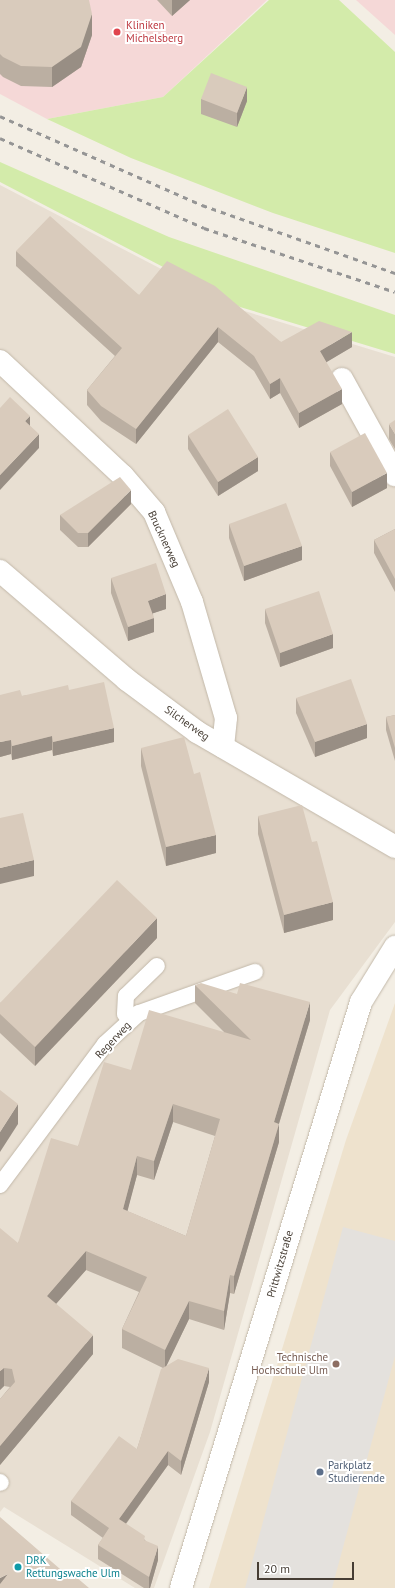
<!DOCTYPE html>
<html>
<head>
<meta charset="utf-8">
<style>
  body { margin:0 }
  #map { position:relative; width:395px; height:1588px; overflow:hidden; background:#f3eee4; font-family:"PT Sans",sans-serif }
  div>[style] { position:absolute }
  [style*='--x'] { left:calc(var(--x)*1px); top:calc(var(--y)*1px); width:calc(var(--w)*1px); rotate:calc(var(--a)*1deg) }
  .residential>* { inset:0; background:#e8dfd2 }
  .education>* { inset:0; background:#eee2cd }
  .medical>* { inset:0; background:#f5d8d7 }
  .green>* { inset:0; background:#d3ebaa }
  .parking>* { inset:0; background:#e4e1dd }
  .roads { filter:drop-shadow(0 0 1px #c2b8a9) drop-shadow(0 0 1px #c2b8a9) }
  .service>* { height:16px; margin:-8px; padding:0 8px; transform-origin:8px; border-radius:8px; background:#fff }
  .minor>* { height:22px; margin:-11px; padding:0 11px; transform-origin:11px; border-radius:11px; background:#fff }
  .rail>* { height:3px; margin-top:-1.5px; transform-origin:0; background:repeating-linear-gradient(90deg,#959595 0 5px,transparent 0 10px) }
  .wall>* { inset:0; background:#bbafa2 }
  .shaded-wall>* { inset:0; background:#988e84 }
  .building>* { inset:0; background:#d9cbbc }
  .dots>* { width:11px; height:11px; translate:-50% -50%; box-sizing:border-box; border:2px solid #fff; border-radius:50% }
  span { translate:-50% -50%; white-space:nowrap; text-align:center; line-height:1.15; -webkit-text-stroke:4px #fff; paint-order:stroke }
  .health-label { font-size:11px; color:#be3a42 }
  .left { translate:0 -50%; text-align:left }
  .street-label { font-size:11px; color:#463d34 }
  .education-label { font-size:11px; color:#785e54 }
  .right { translate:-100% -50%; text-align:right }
  .service-label { font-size:11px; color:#4e5e75 }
  .culture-label { font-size:11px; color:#0d838f }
  .scale { position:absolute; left:257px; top:1562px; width:97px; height:18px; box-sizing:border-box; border:2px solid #463d34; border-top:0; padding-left:5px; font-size:12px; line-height:14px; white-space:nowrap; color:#463d34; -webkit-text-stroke:3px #fff; paint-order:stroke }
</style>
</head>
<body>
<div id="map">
  <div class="residential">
    <div style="clip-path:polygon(0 185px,238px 309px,395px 357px,395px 922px,330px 1010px,210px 1432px,154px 1588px,135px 1588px,4px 1507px,0 1512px)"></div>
  </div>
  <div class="education">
    <div style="clip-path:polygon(395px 1003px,395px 1588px,209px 1588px,346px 1140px)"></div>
  </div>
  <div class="medical">
    <div style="clip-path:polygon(0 0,267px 0,163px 97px,47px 119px,0 94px)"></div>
    <div style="clip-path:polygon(356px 0,395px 0,395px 35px)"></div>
  </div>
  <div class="green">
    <div style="clip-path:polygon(269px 0,339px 0,395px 52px,395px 253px,273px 213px,131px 158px,47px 119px,163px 97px)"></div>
    <div style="clip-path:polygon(0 162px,169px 237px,395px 315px,395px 354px,240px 307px,0 182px)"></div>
  </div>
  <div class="parking">
    <div style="clip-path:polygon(343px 1227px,395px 1241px,395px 1356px,332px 1588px,245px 1588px)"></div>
  </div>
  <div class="roads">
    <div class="service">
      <div style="--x:131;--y:1020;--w:8;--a:-135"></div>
      <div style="--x:125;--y:1014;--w:18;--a:-87"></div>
      <div style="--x:126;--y:996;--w:43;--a:-44.1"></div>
      <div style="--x:0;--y:1185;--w:176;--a:-53.3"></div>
      <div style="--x:105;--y:1044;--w:46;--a:-42.4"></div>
      <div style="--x:139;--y:1013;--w:123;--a:-19.5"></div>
      <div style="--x:0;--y:1482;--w:1;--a:45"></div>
    </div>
    <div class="minor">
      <div style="--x:0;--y:361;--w:168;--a:43.1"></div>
      <div style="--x:123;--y:476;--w:48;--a:49.3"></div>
      <div style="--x:154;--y:512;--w:98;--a:67.1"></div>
      <div style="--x:192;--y:602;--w:121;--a:73.7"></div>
      <div style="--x:226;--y:718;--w:29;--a:96"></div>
      <div style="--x:342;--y:379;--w:110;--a:61.1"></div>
      <div style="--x:0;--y:571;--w:167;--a:40.6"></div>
      <div style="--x:127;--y:680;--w:87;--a:36.6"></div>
      <div style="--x:197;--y:732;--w:229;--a:30.1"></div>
      <div style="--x:181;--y:1588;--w:613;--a:-72.92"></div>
      <div style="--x:361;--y:1002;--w:65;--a:-58.3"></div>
    </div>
  </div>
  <div class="rail">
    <div style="--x:0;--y:116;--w:221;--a:23.8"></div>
    <div style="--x:202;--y:205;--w:205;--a:19.4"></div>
    <div style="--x:0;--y:138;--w:223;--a:23.8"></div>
    <div style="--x:204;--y:228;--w:201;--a:18.5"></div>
  </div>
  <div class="wall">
    <div style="clip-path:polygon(0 0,92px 35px,81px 67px,52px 87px,21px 86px,3px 77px,0 74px)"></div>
    <div style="clip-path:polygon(157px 0,190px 0,172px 16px)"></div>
    <div style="clip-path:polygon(201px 99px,247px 101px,237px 127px,201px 114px)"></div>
    <div style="clip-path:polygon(16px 251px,139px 295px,281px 342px,352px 347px,326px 362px,342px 404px,299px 428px,280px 393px,270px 399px,254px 371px,218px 342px,136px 444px,101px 421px,87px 405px,87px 390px,115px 356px,16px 266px)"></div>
    <div style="clip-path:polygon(389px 424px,395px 434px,395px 449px,389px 439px)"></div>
    <div style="clip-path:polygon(188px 435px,258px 471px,218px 496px,188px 449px)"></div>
    <div style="clip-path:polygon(330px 452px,387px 488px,352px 507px,330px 466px)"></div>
    <div style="clip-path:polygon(131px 504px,88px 547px,78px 547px,60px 530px,60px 515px)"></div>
    <div style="clip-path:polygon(229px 524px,302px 560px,244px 581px,229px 538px)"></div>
    <div style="clip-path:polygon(395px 529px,395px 592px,374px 553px,374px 540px)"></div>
    <div style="clip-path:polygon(111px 578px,166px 609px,153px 613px,154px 632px,128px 641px,111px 593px)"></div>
    <div style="clip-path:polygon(265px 609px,333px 648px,280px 667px,265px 623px)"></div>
    <div style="clip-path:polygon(69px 690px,114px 742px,53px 756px,52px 750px,12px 760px,11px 754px,0 757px,22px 696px)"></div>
    <div style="clip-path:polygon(296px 698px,367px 738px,315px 757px,296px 713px)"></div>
    <div style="clip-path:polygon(395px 715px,395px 761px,386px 730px,386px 717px)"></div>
    <div style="clip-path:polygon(141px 748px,216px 853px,166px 866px,141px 766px)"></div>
    <div style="clip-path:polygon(258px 816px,333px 920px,284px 933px,258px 834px)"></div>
    <div style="clip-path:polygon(157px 938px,35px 1066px,0 1033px,0 1003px)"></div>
    <div style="clip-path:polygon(evenodd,195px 985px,310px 1020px,279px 1124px,279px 1142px,234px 1294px,230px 1293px,224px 1330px,189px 1319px,166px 1366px,209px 1382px,181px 1475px,168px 1465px,126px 1524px,145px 1540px,158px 1560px,150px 1588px,144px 1588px,98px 1559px,98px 1545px,103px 1538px,71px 1515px,71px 1501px,137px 1449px,163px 1368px,122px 1348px,122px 1329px,139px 1292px,86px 1270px,56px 1304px,93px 1354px,0 1465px,0 1399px,10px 1387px,4px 1386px,0 1390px,18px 1243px,78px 1146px,131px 1070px,224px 1032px,195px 1003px,195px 985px,173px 1122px,215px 1136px,186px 1236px,127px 1211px,137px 1175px,154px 1180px,173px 1122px)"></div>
  </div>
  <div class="shaded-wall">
    <div style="clip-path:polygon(172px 0,190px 0,172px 16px)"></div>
    <div style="clip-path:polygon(92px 14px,92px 35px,81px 67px,52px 87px,52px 67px)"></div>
    <div style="clip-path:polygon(247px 87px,247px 101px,237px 127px,237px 113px)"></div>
    <div style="clip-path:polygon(218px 327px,218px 342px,136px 444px,136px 429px)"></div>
    <div style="clip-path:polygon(352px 332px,352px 347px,320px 366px,320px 351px)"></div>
    <div style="clip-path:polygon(280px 378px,280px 393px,270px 399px,270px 384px)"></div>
    <div style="clip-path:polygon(342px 389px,342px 404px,299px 428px,299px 413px)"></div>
    <div style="clip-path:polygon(30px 416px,30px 430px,25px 421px)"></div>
    <div style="clip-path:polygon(39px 434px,39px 448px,0 490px,0 475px)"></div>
    <div style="clip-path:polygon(258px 457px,258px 471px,218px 496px,218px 482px)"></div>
    <div style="clip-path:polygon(387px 473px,387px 488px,352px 507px,352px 492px)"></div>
    <div style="clip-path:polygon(131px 490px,131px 504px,88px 547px,88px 533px)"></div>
    <div style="clip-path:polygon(302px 546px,302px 560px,244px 581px,244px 566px)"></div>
    <div style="clip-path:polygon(166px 594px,166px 609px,148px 615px,148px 601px)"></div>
    <div style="clip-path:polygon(154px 618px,154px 632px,128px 641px,128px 627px)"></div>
    <div style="clip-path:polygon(333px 634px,333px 648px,280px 667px,280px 653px)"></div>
    <div style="clip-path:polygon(367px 724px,367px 738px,315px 757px,315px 742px)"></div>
    <div style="clip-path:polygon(114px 728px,114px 742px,53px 756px,53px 742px)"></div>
    <div style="clip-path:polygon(52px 736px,52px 750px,12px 760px,12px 746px)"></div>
    <div style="clip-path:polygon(11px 740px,11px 754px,0 757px,0 742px)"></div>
    <div style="clip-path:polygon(216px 835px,216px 853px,166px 866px,166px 847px)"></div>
    <div style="clip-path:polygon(34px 860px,34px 876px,0 884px,0 868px)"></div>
    <div style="clip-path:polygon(333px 902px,333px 920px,284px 933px,284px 915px)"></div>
    <div style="clip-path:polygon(157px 918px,157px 938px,35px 1066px,35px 1047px)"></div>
    <div style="clip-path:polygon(310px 1002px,310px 1020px,274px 1140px,274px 1122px)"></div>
    <div style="clip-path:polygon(18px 1104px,18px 1124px,0 1152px,0 1132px)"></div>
    <div style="clip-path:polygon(173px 1104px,173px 1122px,154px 1180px,154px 1161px)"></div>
    <div style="clip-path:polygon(279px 1124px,279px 1142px,234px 1294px,234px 1276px)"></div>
    <div style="clip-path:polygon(137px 1156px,137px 1175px,123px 1228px,123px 1209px)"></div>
    <div style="clip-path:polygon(86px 1251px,86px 1270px,47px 1314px,47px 1296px)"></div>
    <div style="clip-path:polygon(230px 1275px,230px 1293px,224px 1330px,224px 1311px)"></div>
    <div style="clip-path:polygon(189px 1301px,189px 1319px,165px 1369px,165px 1350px)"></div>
    <div style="clip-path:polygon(93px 1335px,93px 1354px,0 1465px,0 1446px)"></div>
    <div style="clip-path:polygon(4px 1368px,4px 1386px,0 1390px,0 1371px)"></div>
    <div style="clip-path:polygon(209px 1368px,209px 1382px,181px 1475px,181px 1461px)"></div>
    <div style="clip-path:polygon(168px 1451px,168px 1465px,119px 1533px,119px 1519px)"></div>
    <div style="clip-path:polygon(158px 1546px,158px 1560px,150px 1588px,149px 1588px,149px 1577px)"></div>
    <div style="clip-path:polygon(8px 1574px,0 1588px,0 1578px)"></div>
  </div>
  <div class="building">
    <div style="clip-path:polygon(0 0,89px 0,92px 14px,81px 47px,52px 67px,21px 66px,3px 57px,0 54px)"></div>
    <div style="clip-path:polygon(211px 73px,247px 87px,237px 113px,201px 99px)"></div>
    <div style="clip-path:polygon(50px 216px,139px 295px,167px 261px,215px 286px,281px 342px,319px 321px,352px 332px,320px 351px,342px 389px,299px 413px,280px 378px,270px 384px,254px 356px,218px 327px,136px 429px,101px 406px,87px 390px,122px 348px,16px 251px)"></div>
    <div style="clip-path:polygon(10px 397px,30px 416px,25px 421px,39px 434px,0 475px,0 408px)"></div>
    <div style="clip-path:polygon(228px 409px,258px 457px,218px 482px,188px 435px)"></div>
    <div style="clip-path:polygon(395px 420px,395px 434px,389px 424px)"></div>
    <div style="clip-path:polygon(365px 433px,387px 473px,352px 492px,330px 452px)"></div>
    <div style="clip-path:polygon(120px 477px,131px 490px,88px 533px,78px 533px,60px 515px)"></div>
    <div style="clip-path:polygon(286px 503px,302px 546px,244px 566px,229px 524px)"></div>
    <div style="clip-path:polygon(395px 529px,395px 579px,374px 540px)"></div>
    <div style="clip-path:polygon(156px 563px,166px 594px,148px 601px,154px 618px,128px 627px,111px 578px)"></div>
    <div style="clip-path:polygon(319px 591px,333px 634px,280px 653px,265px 609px)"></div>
    <div style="clip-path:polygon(351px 679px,367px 724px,315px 742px,296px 698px)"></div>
    <div style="clip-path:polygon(104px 682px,114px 728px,53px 742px,52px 736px,12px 746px,11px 740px,0 742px,0 695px,20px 690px,22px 696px,68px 685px,69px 690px)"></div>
    <div style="clip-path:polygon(395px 715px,395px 748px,386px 717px)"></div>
    <div style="clip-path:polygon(184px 737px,194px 774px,200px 772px,216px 835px,166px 847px,141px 748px)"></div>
    <div style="clip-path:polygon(302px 805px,312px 842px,317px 841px,333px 902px,284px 915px,258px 816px)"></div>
    <div style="clip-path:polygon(23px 813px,34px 860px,0 868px,0 818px)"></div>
    <div style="clip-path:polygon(117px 880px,157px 918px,35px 1047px,0 1014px,0 1003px)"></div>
    <div style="clip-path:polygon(evenodd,201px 983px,237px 994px,240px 983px,310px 1002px,274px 1122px,279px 1124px,234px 1276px,230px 1275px,224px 1311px,189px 1301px,165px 1350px,122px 1329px,147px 1277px,86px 1251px,47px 1296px,93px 1335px,0 1446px,0 1399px,15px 1382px,12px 1369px,4px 1368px,0 1371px,0 1228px,18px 1243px,51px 1138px,78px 1146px,104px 1062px,131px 1070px,149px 1010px,251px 1040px,195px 985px,201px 983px,173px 1104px,220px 1119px,186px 1236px,123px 1209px,137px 1156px,154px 1161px,173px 1104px)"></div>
    <div style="clip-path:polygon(0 1090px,18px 1104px,0 1132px)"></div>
    <div style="clip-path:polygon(178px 1359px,209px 1368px,181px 1461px,168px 1451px,119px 1519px,145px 1536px,144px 1540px,158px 1546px,149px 1577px,98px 1545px,109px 1528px,71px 1501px,119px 1436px,137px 1449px,161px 1369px)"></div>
    <div style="clip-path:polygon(0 1517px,67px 1575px,69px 1571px,89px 1588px,0 1588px,0 1584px,8px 1574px,0 1578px)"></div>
  </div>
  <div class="dots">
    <div style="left:117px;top:32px;background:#e0444e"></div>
    <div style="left:336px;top:1364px;background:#8d6e63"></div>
    <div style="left:320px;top:1472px;background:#5c6f8a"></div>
    <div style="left:18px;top:1567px;background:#0f9aa8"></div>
  </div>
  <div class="health-label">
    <span class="left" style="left:126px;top:32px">Kliniken<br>Michelsberg</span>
  </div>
  <div class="street-label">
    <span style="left:164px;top:539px;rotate:65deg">Brucknerweg</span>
    <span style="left:187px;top:723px;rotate:35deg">Silcherweg</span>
    <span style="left:113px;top:1040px;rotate:-47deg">Regerweg</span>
    <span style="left:280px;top:1264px;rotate:-74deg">Prittwitzstraße</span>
  </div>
  <div class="education-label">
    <span class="right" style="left:328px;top:1364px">Technische<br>Hochschule Ulm</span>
  </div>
  <div class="service-label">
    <span class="left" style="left:328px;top:1472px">Parkplatz<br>Studierende</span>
  </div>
  <div class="culture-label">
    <span class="left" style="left:26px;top:1567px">DRK<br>Rettungswache Ulm</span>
  </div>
  <div class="scale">20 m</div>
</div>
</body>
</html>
